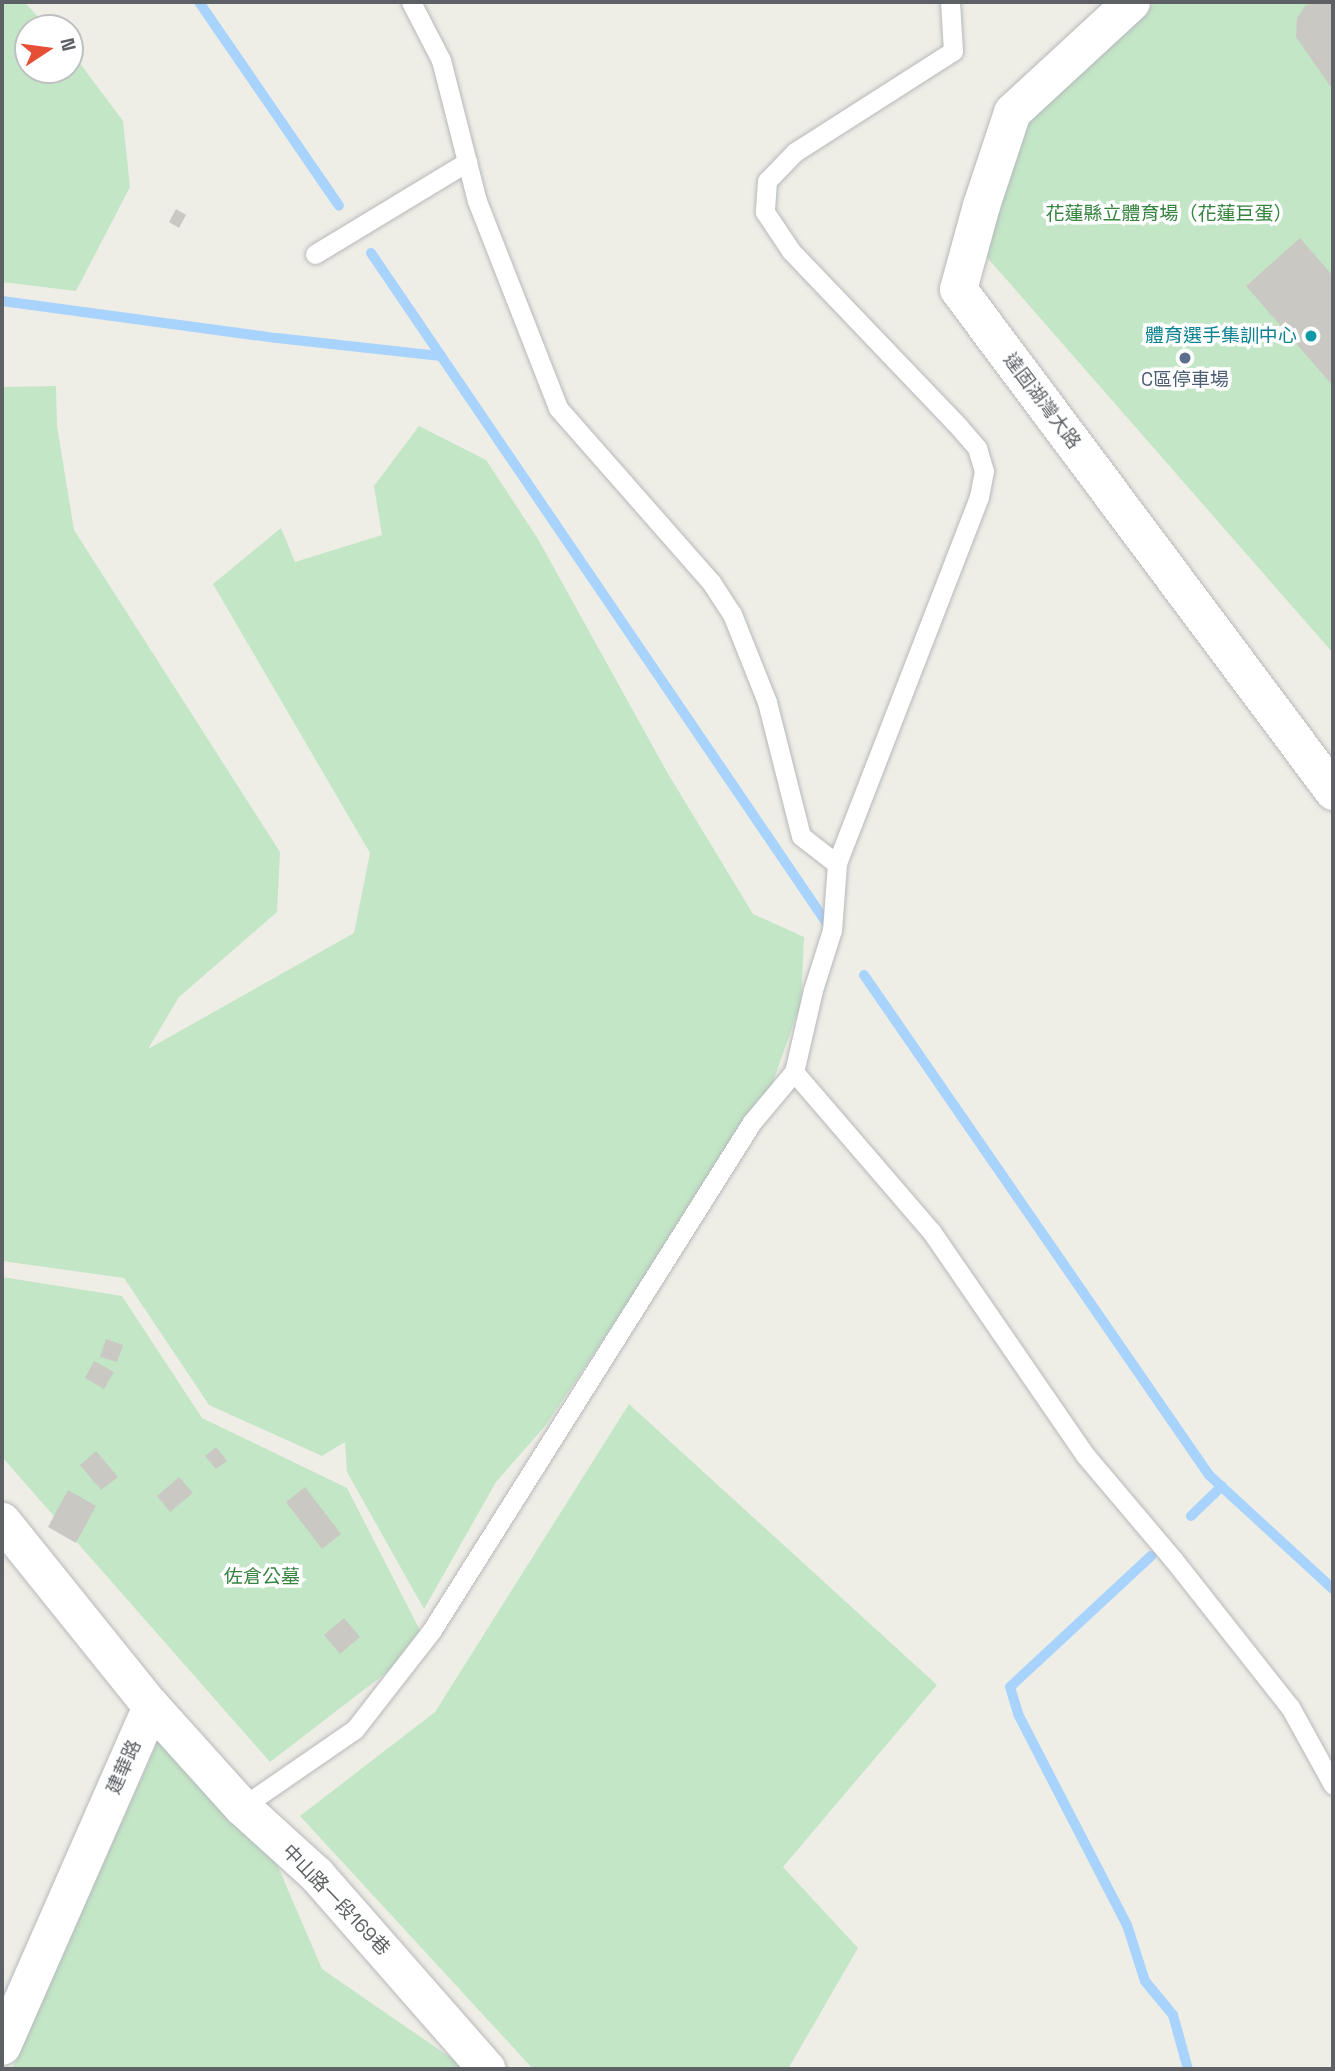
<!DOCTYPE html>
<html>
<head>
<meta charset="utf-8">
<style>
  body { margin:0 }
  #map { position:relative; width:1335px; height:2071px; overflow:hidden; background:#efeee6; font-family:"Space Grotesk","Noto Sans TC",sans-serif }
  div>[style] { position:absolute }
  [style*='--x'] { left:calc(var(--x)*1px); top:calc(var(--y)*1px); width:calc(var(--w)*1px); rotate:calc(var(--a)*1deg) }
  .green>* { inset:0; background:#c3e6c6 }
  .stream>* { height:10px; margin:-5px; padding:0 5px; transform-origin:5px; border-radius:5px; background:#a8d3fd }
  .building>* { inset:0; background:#cac8c3 }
  .roads { filter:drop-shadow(0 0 2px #b6b8bc) drop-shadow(0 0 2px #b6b8bc) }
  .service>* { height:19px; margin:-9.5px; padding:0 9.5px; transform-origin:9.5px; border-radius:9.5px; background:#fff }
  .minor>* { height:37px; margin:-18.5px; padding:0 18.5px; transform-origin:18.5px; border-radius:18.5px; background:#fff }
  .dots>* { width:19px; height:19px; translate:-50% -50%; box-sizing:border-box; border:4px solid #fff; border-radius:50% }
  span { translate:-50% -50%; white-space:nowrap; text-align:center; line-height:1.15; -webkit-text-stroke:7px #fff; paint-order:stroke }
  .park-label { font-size:19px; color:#378440 }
  .culture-label { font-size:19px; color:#0d838f }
  .right { translate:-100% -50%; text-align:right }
  .service-label { font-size:19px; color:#4e5e75 }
  .street-label { font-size:19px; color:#5d6166 }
  .frame { position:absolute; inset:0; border:4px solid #5d6166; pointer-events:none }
  .north { position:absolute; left:14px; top:14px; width:70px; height:70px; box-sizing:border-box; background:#fff; border:2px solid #bec0c2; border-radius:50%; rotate:77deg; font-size:19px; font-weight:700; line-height:28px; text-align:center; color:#5d6166 }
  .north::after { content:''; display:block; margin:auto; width:24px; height:32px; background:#e64f36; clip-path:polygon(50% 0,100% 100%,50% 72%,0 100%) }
</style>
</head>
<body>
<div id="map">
  <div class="green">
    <div style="clip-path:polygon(2px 2px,24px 2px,49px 28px,28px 28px,28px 70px,70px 70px,70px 50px,123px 121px,130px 187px,76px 291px,2px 282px)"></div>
    <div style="clip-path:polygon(1156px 2px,1333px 2px,1333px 653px,985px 255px,993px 148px)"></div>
    <div style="clip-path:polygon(56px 386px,57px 426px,74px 530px,280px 852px,277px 912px,179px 997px,148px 1049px,354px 933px,370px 853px,213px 584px,281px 528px,295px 562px,382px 535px,374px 486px,419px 426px,486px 460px,538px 539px,667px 772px,753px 914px,804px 937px,801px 1003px,770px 1090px,546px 1425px,496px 1482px,424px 1609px,347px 1472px,345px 1442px,322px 1456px,209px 1405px,124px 1278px,2px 1261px,2px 387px)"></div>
    <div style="clip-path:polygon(2px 1277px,122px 1296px,202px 1418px,347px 1488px,426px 1642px,270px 1762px,2px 1457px)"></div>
    <div style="clip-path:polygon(629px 1404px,937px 1685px,783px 1867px,858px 1948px,788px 2069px,533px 2069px,300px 1816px,435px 1712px)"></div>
    <div style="clip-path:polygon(158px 1741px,255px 1813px,322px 1969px,467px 2069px,12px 2069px)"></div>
  </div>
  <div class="stream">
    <div style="--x:199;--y:2;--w:247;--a:55.5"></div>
    <div style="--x:371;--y:253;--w:816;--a:55.78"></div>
    <div style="--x:2;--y:301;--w:277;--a:7.7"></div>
    <div style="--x:277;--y:338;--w:165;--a:6.3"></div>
    <div style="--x:864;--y:975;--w:607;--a:55.39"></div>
    <div style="--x:1209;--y:1475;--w:168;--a:42.6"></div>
    <div style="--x:1191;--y:1516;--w:43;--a:-44.1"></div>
    <div style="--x:1151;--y:1556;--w:192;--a:137.1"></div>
    <div style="--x:1010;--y:1687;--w:28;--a:73"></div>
    <div style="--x:1018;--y:1714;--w:237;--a:62.7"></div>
    <div style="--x:1127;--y:1925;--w:59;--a:72.2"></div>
    <div style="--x:1145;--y:1981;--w:44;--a:50.5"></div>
    <div style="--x:1173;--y:2015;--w:56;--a:74.5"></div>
  </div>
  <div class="building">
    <div style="clip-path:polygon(1315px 2px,1333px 2px,1333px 90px,1296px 37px,1297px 18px,1305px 6px)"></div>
    <div style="clip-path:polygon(176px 209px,186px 215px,179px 228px,169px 222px)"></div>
    <div style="clip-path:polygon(1300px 238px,1333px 276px,1333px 386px,1246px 286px)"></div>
    <div style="clip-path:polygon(106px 1339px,123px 1345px,117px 1362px,100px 1357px)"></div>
    <div style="clip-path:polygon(94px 1361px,114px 1372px,104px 1389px,85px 1378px)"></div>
    <div style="clip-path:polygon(216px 1447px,227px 1461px,216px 1469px,205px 1456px)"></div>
    <div style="clip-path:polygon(96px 1451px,118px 1477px,101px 1490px,80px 1465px)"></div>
    <div style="clip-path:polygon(179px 1477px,193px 1493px,170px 1512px,157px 1496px)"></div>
    <div style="clip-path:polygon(305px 1487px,341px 1534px,322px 1549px,286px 1502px)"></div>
    <div style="clip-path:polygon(68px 1490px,96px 1506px,76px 1543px,48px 1527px)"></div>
    <div style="clip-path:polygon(344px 1618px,360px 1637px,340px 1654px,324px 1635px)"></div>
  </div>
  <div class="roads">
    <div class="service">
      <div style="--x:411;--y:2;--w:65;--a:62.7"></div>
      <div style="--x:441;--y:60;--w:146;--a:75.7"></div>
      <div style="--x:477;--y:201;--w:222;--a:68.6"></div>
      <div style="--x:558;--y:408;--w:232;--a:48.7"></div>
      <div style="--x:711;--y:582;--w:38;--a:57"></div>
      <div style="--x:732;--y:614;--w:95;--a:68.3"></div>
      <div style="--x:767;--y:702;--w:138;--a:75.8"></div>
      <div style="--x:801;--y:836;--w:46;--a:37.9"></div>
      <div style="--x:950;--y:2;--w:49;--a:86.5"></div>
      <div style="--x:953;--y:51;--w:188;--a:147.4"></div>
      <div style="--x:795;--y:152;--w:40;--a:134"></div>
      <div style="--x:767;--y:181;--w:31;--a:94"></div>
      <div style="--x:765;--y:212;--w:47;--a:56.3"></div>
      <div style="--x:791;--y:251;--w:243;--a:46.3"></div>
      <div style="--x:959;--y:427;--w:28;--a:49"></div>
      <div style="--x:977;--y:448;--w:24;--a:73"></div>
      <div style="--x:984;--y:471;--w:26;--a:101"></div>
      <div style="--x:979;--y:497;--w:394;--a:111.2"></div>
      <div style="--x:837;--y:864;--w:66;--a:94.3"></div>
      <div style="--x:832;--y:930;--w:63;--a:107.6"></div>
      <div style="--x:813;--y:990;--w:84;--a:103"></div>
      <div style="--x:794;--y:1072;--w:210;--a:49.3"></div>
      <div style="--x:931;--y:1231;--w:272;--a:55.5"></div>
      <div style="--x:1085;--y:1455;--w:136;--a:49.8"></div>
      <div style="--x:1173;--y:1559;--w:189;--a:51.7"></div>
      <div style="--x:1290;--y:1707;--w:89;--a:61.1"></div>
      <div style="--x:315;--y:254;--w:178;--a:-31.2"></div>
      <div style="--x:242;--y:1807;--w:137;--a:-34.6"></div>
      <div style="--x:355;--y:1729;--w:125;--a:-52.1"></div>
      <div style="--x:432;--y:1630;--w:600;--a:-57.79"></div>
      <div style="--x:752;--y:1122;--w:65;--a:-50"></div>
    </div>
    <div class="minor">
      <div style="--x:1131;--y:2;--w:162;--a:137.3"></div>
      <div style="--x:1012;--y:112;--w:98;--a:108.4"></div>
      <div style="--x:981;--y:205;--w:87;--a:105.3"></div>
      <div style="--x:958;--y:289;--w:627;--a:53.24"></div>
      <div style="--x:2;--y:1521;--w:238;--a:51.2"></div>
      <div style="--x:151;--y:1706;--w:371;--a:113.7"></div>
      <div style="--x:151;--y:1706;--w:136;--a:48"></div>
      <div style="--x:242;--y:1807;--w:100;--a:42.2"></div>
      <div style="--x:316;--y:1874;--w:259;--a:48.8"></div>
    </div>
  </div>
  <div class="dots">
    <div style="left:1311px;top:336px;background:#0f9aa8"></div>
    <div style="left:1185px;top:358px;background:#5c6f8a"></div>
  </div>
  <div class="park-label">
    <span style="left:1169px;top:214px">花蓮縣立體育場（花蓮巨蛋）</span>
    <span style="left:262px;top:1577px">佐倉公墓</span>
  </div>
  <div class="culture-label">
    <span class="right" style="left:1297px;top:336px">體育選手集訓中心</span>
  </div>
  <div class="service-label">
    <span style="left:1185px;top:380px">C區停車場</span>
  </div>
  <div class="street-label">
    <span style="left:1042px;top:401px;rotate:53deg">達固湖灣大路</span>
    <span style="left:124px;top:1767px;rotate:-66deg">建華路</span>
    <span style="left:336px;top:1900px;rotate:46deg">中山路一段169巷</span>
  </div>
  <div class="frame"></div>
  <div class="north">N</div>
</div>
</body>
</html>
